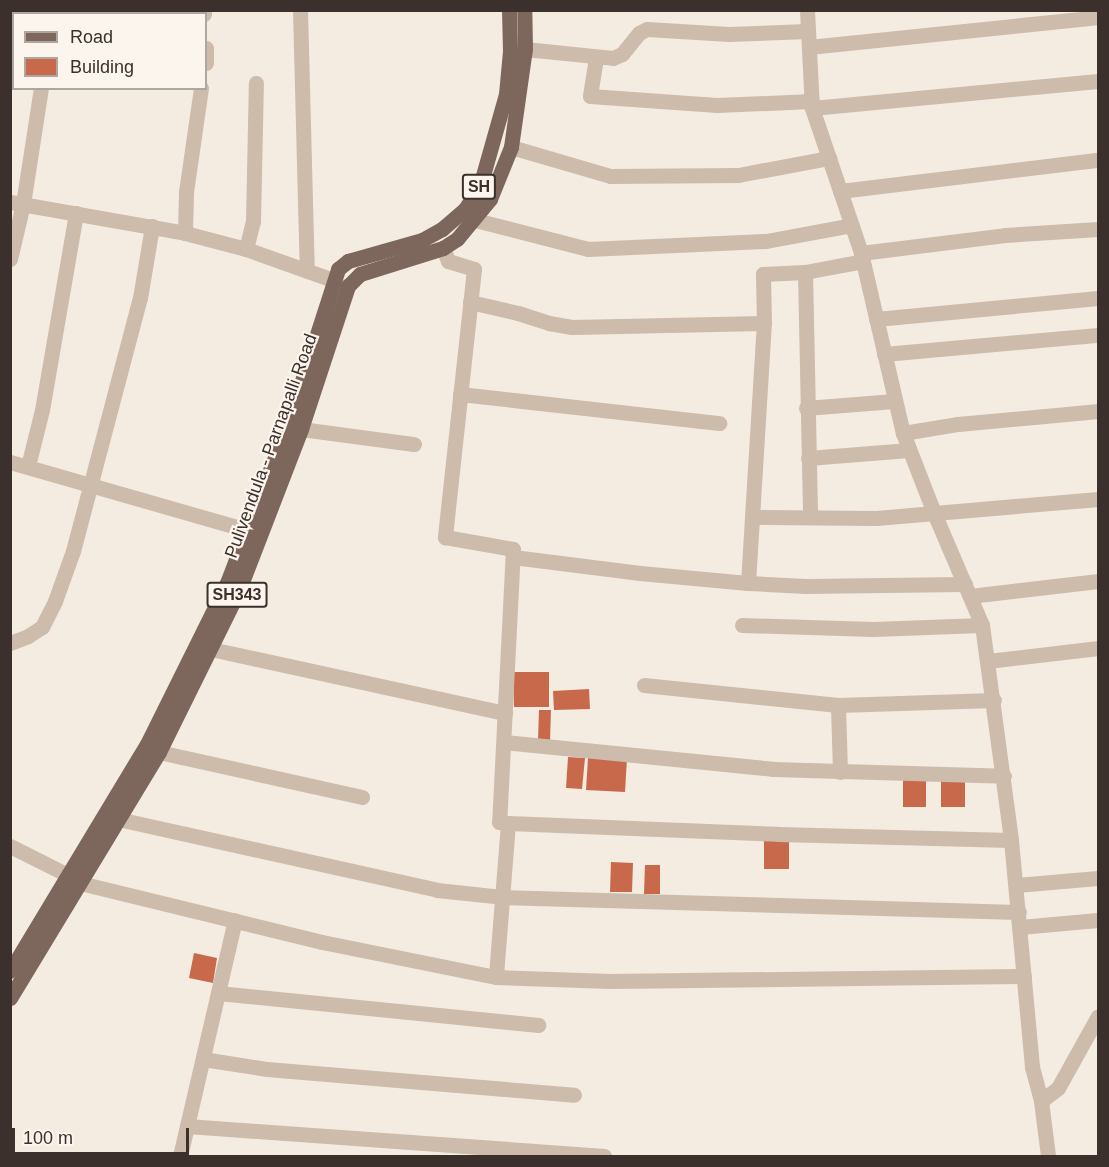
<!DOCTYPE html>
<html>
<head>
<meta charset="utf-8">
<style>
  body { margin:0 }
  #map { position:relative; width:1109px; height:1167px; overflow:hidden; background:#f4ebe1; font-family:Arial,sans-serif }
  div>[style] { position:absolute }
  [style*='--x'] { left:calc(var(--x)*1px); top:calc(var(--y)*1px); width:calc(var(--w)*1px); rotate:calc(var(--a)*1deg) }
  .building>* { inset:0; background:#c8694b }
  .minor>* { height:15px; margin:-7.5px; padding:0 7.5px; transform-origin:7.5px; border-radius:7.5px; background:#cdbbac }
  .major>* { height:15px; margin:-7.5px; padding:0 7.5px; transform-origin:7.5px; border-radius:7.5px; background:#7d675c }
  span { translate:-50% -50%; white-space:nowrap; text-align:center; line-height:1.15; -webkit-text-stroke:4.5px #fbf5ee; paint-order:stroke }
  .shield-label span { padding:2px 4px; background:#fbf5ee; border:2px solid; border-radius:4px; -webkit-text-stroke-width:0 }
  .shield-label { font-size:16px; color:#3b302b; font-weight:700 }
  .street-label { font-size:18px; color:#3b302b }
  .frame { position:absolute; inset:0; border:12px solid #3b302b; pointer-events:none }
  .legend { position:absolute; left:12px; top:12px; width:195px; height:78px; box-sizing:border-box; background:#fbf5ee; border:2px solid #aea6a0; margin:0; padding:8px 10px; list-style:none; font-size:18px; color:#3b302b }
  .legend li { display:flex; align-items:center; gap:12px; height:30px }
  .legend b { width:30px; border:2px solid #aea6a0 }
  .scale { position:absolute; left:12px; top:1128px; width:177px; height:27px; box-sizing:border-box; border:3px solid #3b302b; border-top:0; padding-left:8px; font-size:18px; line-height:21px; white-space:nowrap; color:#3b302b; -webkit-text-stroke:4px #fbf5ee; paint-order:stroke }
</style>
</head>
<body>
<div id="map">
  <div class="building">
    <div style="clip-path:polygon(513px 672px,549px 672px,549px 707px,514px 707px)"></div>
    <div style="clip-path:polygon(589px 689px,590px 709px,554px 710px,553px 691px)"></div>
    <div style="clip-path:polygon(539px 710px,551px 710px,550px 741px,538px 741px)"></div>
    <div style="clip-path:polygon(568px 757px,585px 758px,582px 789px,566px 788px)"></div>
    <div style="clip-path:polygon(588px 758px,627px 759px,625px 792px,586px 790px)"></div>
    <div style="clip-path:polygon(903px 779px,926px 779px,926px 807px,903px 807px)"></div>
    <div style="clip-path:polygon(941px 780px,965px 780px,965px 807px,941px 807px)"></div>
    <div style="clip-path:polygon(764px 839px,789px 839px,789px 869px,764px 869px)"></div>
    <div style="clip-path:polygon(611px 862px,633px 863px,632px 892px,610px 892px)"></div>
    <div style="clip-path:polygon(645px 865px,660px 865px,660px 894px,644px 894px)"></div>
    <div style="clip-path:polygon(194px 953px,217px 958px,213px 983px,189px 978px)"></div>
  </div>
  <div class="minor">
    <div style="--x:131;--y:10;--w:21;--a:11"></div>
    <div style="--x:204;--y:10;--w:4;--a:90"></div>
    <div style="--x:300;--y:10;--w:261;--a:88.5"></div>
    <div style="--x:807;--y:10;--w:98;--a:87.1"></div>
    <div style="--x:812;--y:108;--w:153;--a:71.3"></div>
    <div style="--x:861;--y:253;--w:185;--a:76.9"></div>
    <div style="--x:903;--y:433;--w:86;--a:68.8"></div>
    <div style="--x:934;--y:513;--w:122;--a:66.8"></div>
    <div style="--x:982;--y:625;--w:217;--a:82.3"></div>
    <div style="--x:1011;--y:840;--w:228;--a:84.7"></div>
    <div style="--x:1032;--y:1067;--w:35;--a:75"></div>
    <div style="--x:1041;--y:1101;--w:55;--a:82.7"></div>
    <div style="--x:53;--y:14;--w:4;--a:-90"></div>
    <div style="--x:809;--y:47;--w:291;--a:-5.9"></div>
    <div style="--x:206;--y:48;--w:15;--a:90"></div>
    <div style="--x:525;--y:49;--w:88;--a:5.8"></div>
    <div style="--x:613;--y:58;--w:10;--a:-24"></div>
    <div style="--x:622;--y:54;--w:27;--a:-51"></div>
    <div style="--x:639;--y:33;--w:9;--a:-27"></div>
    <div style="--x:647;--y:29;--w:82;--a:3.5"></div>
    <div style="--x:729;--y:34;--w:79;--a:-2.2"></div>
    <div style="--x:596;--y:58;--w:38;--a:99"></div>
    <div style="--x:590;--y:96;--w:127;--a:4.1"></div>
    <div style="--x:717;--y:105;--w:95;--a:-2.4"></div>
    <div style="--x:812;--y:108;--w:287;--a:-5.4"></div>
    <div style="--x:511;--y:147;--w:103;--a:16.3"></div>
    <div style="--x:610;--y:176;--w:128;--a:-0.4"></div>
    <div style="--x:738;--y:175;--w:93;--a:-10.6"></div>
    <div style="--x:840;--y:191;--w:260;--a:-6.9"></div>
    <div style="--x:10;--y:202;--w:178;--a:10"></div>
    <div style="--x:185;--y:233;--w:63;--a:14.7"></div>
    <div style="--x:246;--y:249;--w:92;--a:19.6"></div>
    <div style="--x:475;--y:220;--w:117;--a:14.4"></div>
    <div style="--x:588;--y:249;--w:178;--a:-2.6"></div>
    <div style="--x:766;--y:241;--w:87;--a:-10.5"></div>
    <div style="--x:185;--y:233;--w:41;--a:-88.6"></div>
    <div style="--x:186;--y:192;--w:105;--a:-81.8"></div>
    <div style="--x:443;--y:248;--w:14;--a:69"></div>
    <div style="--x:448;--y:261;--w:27;--a:17"></div>
    <div style="--x:474;--y:269;--w:270;--a:96.2"></div>
    <div style="--x:445;--y:537;--w:69;--a:10"></div>
    <div style="--x:513;--y:549;--w:273;--a:92.9"></div>
    <div style="--x:499;--y:822;--w:9;--a:6"></div>
    <div style="--x:508;--y:823;--w:154;--a:94.5"></div>
    <div style="--x:246;--y:249;--w:29;--a:-76"></div>
    <div style="--x:253;--y:221;--w:138;--a:-88.8"></div>
    <div style="--x:861;--y:253;--w:145;--a:-7.1"></div>
    <div style="--x:1005;--y:235;--w:93;--a:-3.7"></div>
    <div style="--x:10;--y:259;--w:57;--a:-76.7"></div>
    <div style="--x:23;--y:204;--w:117;--a:-81.2"></div>
    <div style="--x:805;--y:272;--w:245;--a:88.8"></div>
    <div style="--x:470;--y:302;--w:49;--a:12.9"></div>
    <div style="--x:518;--y:313;--w:33;--a:18"></div>
    <div style="--x:549;--y:323;--w:23;--a:10"></div>
    <div style="--x:572;--y:327;--w:192;--a:-1.2"></div>
    <div style="--x:876;--y:319;--w:223;--a:-5.4"></div>
    <div style="--x:884;--y:354;--w:215;--a:-5.1"></div>
    <div style="--x:460;--y:394;--w:261;--a:6.4"></div>
    <div style="--x:806;--y:408;--w:88;--a:-4.5"></div>
    <div style="--x:301;--y:429;--w:114;--a:7.6"></div>
    <div style="--x:903;--y:433;--w:56;--a:-9.3"></div>
    <div style="--x:958;--y:424;--w:141;--a:-5.3"></div>
    <div style="--x:808;--y:458;--w:101;--a:-4.5"></div>
    <div style="--x:10;--y:462;--w:258;--a:16"></div>
    <div style="--x:28;--y:466;--w:58;--a:-76"></div>
    <div style="--x:42;--y:410;--w:200;--a:-80.2"></div>
    <div style="--x:752;--y:517;--w:124;--a:0.5"></div>
    <div style="--x:876;--y:518;--w:223;--a:-4.9"></div>
    <div style="--x:513;--y:557;--w:128;--a:7.2"></div>
    <div style="--x:640;--y:573;--w:108;--a:5.3"></div>
    <div style="--x:748;--y:583;--w:57;--a:3"></div>
    <div style="--x:805;--y:586;--w:160;--a:-0.7"></div>
    <div style="--x:748;--y:583;--w:260;--a:-86.5"></div>
    <div style="--x:764;--y:323;--w:49;--a:-91.2"></div>
    <div style="--x:763;--y:274;--w:42;--a:-2.7"></div>
    <div style="--x:805;--y:272;--w:59;--a:-10.7"></div>
    <div style="--x:970;--y:596;--w:129;--a:-6.7"></div>
    <div style="--x:742;--y:625;--w:131;--a:1.7"></div>
    <div style="--x:873;--y:629;--w:109;--a:-2.1"></div>
    <div style="--x:10;--y:643;--w:19;--a:-21"></div>
    <div style="--x:28;--y:636;--w:17;--a:-33"></div>
    <div style="--x:42;--y:627;--w:29;--a:-63"></div>
    <div style="--x:55;--y:601;--w:53;--a:-70.2"></div>
    <div style="--x:73;--y:551;--w:262;--a:-75.2"></div>
    <div style="--x:140;--y:298;--w:73;--a:-80.5"></div>
    <div style="--x:211;--y:649;--w:301;--a:12.3"></div>
    <div style="--x:988;--y:661;--w:111;--a:-6.7"></div>
    <div style="--x:644;--y:685;--w:195;--a:5.9"></div>
    <div style="--x:838;--y:705;--w:156;--a:-1.8"></div>
    <div style="--x:838;--y:705;--w:67;--a:88.3"></div>
    <div style="--x:504;--y:742;--w:270;--a:5.7"></div>
    <div style="--x:773;--y:769;--w:231;--a:1.7"></div>
    <div style="--x:159;--y:752;--w:208;--a:12.5"></div>
    <div style="--x:118;--y:819;--w:327;--a:12.5"></div>
    <div style="--x:437;--y:890;--w:65;--a:6.1"></div>
    <div style="--x:502;--y:897;--w:517;--a:1.66"></div>
    <div style="--x:508;--y:823;--w:270;--a:2.3"></div>
    <div style="--x:778;--y:834;--w:233;--a:1.5"></div>
    <div style="--x:10;--y:846;--w:65;--a:26.6"></div>
    <div style="--x:80;--y:883;--w:249;--a:13.7"></div>
    <div style="--x:322;--y:942;--w:177;--a:11.4"></div>
    <div style="--x:496;--y:977;--w:114;--a:2"></div>
    <div style="--x:610;--y:981;--w:414;--a:-0.7"></div>
    <div style="--x:1016;--y:885;--w:82;--a:-4.9"></div>
    <div style="--x:1020;--y:927;--w:78;--a:-5.1"></div>
    <div style="--x:218;--y:993;--w:322;--a:5.7"></div>
    <div style="--x:203;--y:1059;--w:65;--a:8.9"></div>
    <div style="--x:267;--y:1069;--w:308;--a:4.8"></div>
    <div style="--x:1041;--y:1101;--w:21;--a:-37"></div>
    <div style="--x:1058;--y:1088;--w:82;--a:-60.9"></div>
    <div style="--x:187;--y:1126;--w:418;--a:4.1"></div>
    <div style="--x:180;--y:1156;--w:242;--a:-76.9"></div>
  </div>
  <div class="major">
    <div style="--x:10;--y:971;--w:265;--a:-58.9"></div>
    <div style="--x:147;--y:744;--w:180;--a:-63.6"></div>
    <div style="--x:227;--y:583;--w:173;--a:-69.1"></div>
    <div style="--x:289;--y:421;--w:160;--a:-72.1"></div>
    <div style="--x:338;--y:269;--w:13;--a:-39"></div>
    <div style="--x:348;--y:261;--w:77;--a:-15.8"></div>
    <div style="--x:422;--y:240;--w:23;--a:-29"></div>
    <div style="--x:442;--y:229;--w:30;--a:-41"></div>
    <div style="--x:465;--y:209;--w:27;--a:-57"></div>
    <div style="--x:480;--y:186;--w:96;--a:-74.2"></div>
    <div style="--x:506;--y:94;--w:43;--a:-84.7"></div>
    <div style="--x:510;--y:51;--w:41;--a:-91.4"></div>
    <div style="--x:10;--y:998;--w:288;--a:-58.8"></div>
    <div style="--x:159;--y:752;--w:181;--a:-63.7"></div>
    <div style="--x:239;--y:590;--w:173;--a:-68.9"></div>
    <div style="--x:301;--y:429;--w:151;--a:-71.8"></div>
    <div style="--x:348;--y:286;--w:17;--a:-45"></div>
    <div style="--x:360;--y:274;--w:87;--a:-17.4"></div>
    <div style="--x:443;--y:248;--w:17;--a:-33"></div>
    <div style="--x:457;--y:239;--w:52;--a:-50.5"></div>
    <div style="--x:490;--y:199;--w:56;--a:-68"></div>
    <div style="--x:511;--y:147;--w:99;--a:-81.9"></div>
    <div style="--x:525;--y:49;--w:39;--a:-91"></div>
  </div>
  <div class="shield-label">
    <span style="left:479px;top:187px">SH</span>
    <span style="left:237px;top:595px">SH343</span>
  </div>
  <div class="street-label">
    <span style="left:271px;top:446px;rotate:-70deg">Pulivendula - Parnapalli Road</span>
  </div>
  <div class="frame"></div>
  <ul class="legend">
  <li><b style="height:8px;background:#7d675c"></b>Road</li>
  <li><b style="height:16px;background:#c8694b"></b>Building</li>
  </ul>
  <div class="scale">100 m</div>
</div>
</body>
</html>
